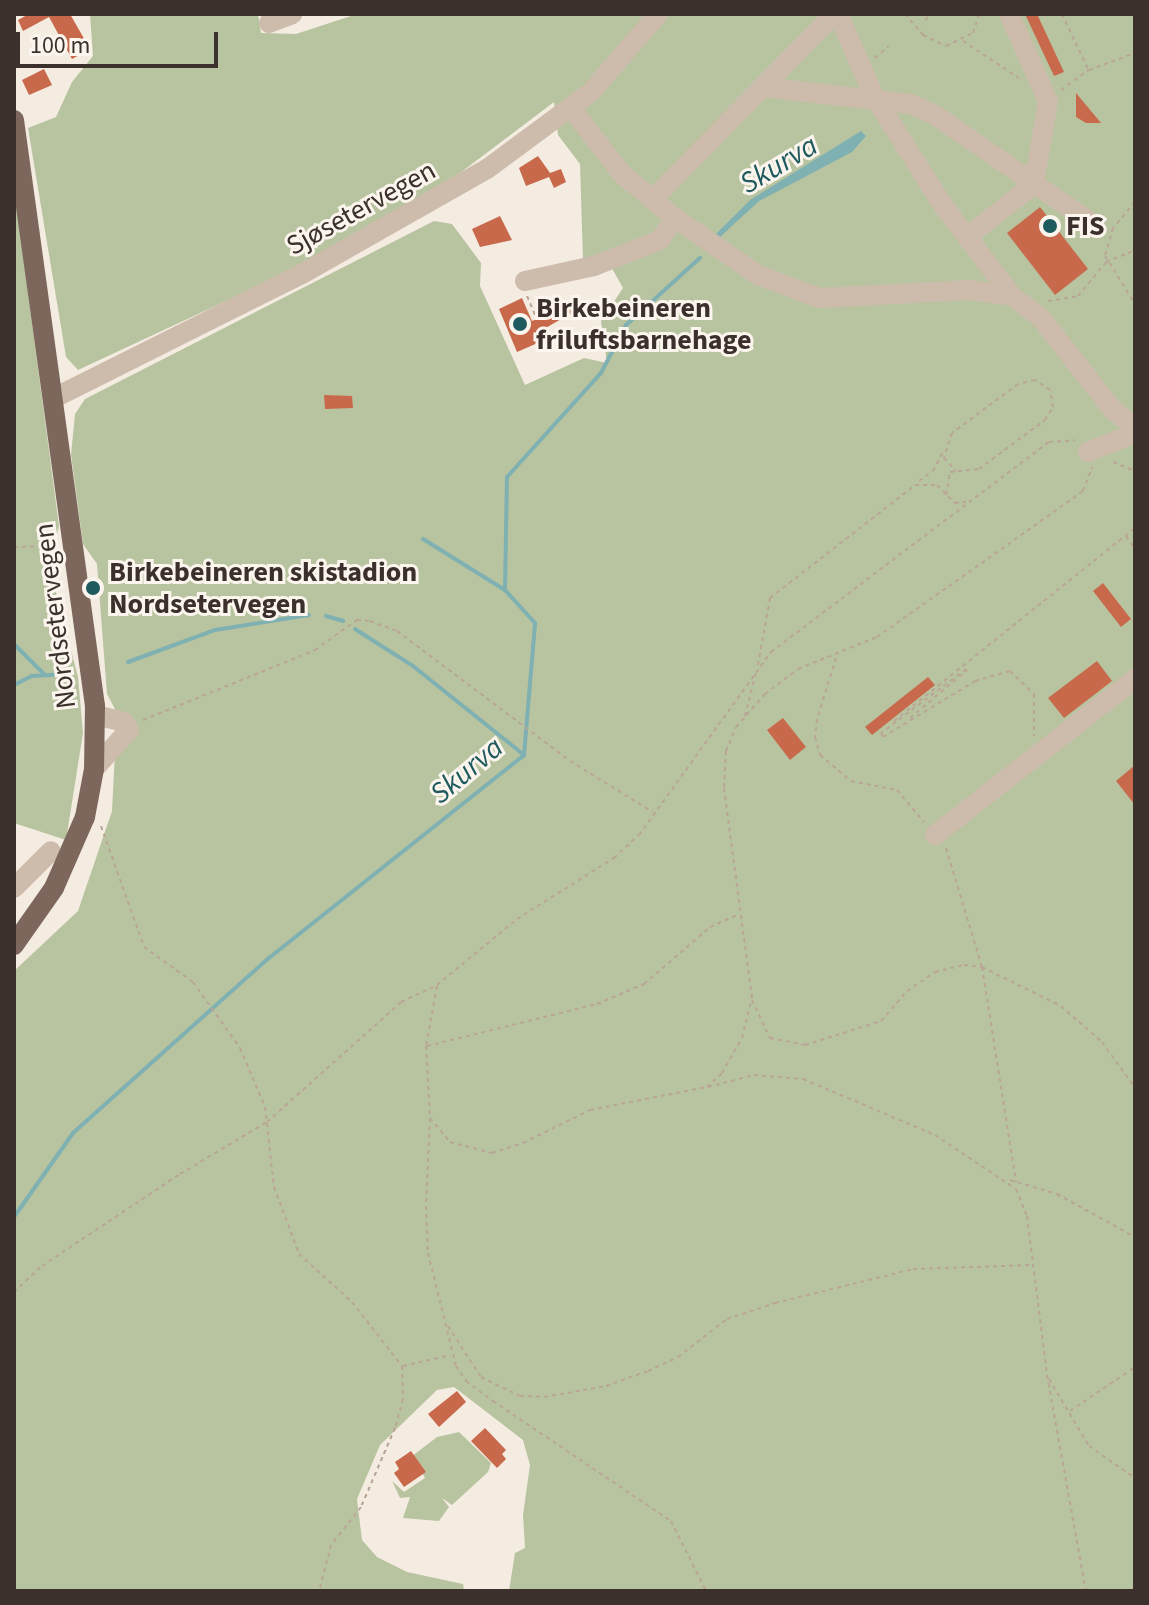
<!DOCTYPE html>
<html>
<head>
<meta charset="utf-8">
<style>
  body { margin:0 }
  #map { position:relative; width:1149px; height:1605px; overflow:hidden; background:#f4ebe1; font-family:"Source Sans 3",sans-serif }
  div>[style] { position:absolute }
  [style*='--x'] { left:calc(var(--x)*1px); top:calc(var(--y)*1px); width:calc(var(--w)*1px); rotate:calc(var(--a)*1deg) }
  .green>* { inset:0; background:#b8c4a0 }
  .water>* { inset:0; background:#7fb0b2 }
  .stream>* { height:4px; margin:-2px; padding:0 2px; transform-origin:2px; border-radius:2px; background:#7fb0b2 }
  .building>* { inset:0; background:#c8694b }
  .path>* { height:2px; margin-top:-1px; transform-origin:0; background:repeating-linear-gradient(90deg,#b9a596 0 4px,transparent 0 8px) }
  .minor>* { height:20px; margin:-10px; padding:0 10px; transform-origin:10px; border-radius:10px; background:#cdbbac }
  .major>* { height:20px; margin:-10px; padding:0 10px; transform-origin:10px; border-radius:10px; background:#7d675c }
  .dots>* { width:22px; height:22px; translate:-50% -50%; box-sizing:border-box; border:4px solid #fbf5ee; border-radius:50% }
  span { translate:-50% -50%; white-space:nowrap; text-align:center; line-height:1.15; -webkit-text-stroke:6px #fbf5ee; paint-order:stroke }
  .street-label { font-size:28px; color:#3b302b }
  .poi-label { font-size:28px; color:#3b302b; font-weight:700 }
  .left { translate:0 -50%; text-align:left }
  .water-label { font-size:30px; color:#1f5a5e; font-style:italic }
  .frame { position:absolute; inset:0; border:16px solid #3b302b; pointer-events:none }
  .scale { position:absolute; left:16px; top:32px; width:202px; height:36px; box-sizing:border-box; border:4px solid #3b302b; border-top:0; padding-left:10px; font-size:24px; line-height:28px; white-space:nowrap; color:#3b302b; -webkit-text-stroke:6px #fbf5ee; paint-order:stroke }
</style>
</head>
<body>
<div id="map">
  <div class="green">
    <div style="clip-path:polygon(90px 14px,258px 14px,261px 33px,296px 34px,357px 14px,1135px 14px,1135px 1591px,509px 1591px,515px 1553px,525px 1548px,523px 1515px,530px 1465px,523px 1440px,454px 1387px,437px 1390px,380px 1445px,357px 1499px,362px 1540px,377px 1557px,407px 1572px,463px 1584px,464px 1590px,501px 1591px,14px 1591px,14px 971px,78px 911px,112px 811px,117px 713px,107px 694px,97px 564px,83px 544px,71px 455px,75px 414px,85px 399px,434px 221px,452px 224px,481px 263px,480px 286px,525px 385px,584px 358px,607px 363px,601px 321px,623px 288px,610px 265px,583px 259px,580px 164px,558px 135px,554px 102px,460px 173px,286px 273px,78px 370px,66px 357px,28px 128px,56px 117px,72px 82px,93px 56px)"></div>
    <div style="clip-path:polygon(14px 187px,59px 526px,49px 566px,78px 677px,83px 733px,66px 840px,14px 823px)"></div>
    <div style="clip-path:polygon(459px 1432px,491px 1463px,488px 1472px,452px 1505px,442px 1498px,449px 1507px,439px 1521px,403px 1518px,410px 1497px,400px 1498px,392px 1481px,404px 1492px,425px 1478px,414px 1458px,407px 1460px,437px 1437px)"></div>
  </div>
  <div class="water">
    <div style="clip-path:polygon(861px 131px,866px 136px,852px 152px,759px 201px,720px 237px,716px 234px,750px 200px)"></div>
  </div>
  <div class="stream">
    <div style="--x:423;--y:539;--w:97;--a:31.9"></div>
    <div style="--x:326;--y:616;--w:18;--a:16"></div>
    <div style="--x:355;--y:629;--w:69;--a:32.5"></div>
    <div style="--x:413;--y:666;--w:142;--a:38.7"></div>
    <div style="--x:14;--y:644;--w:44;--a:45"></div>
    <div style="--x:128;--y:662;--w:93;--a:-20.2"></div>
    <div style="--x:215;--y:630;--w:95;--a:-9.1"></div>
    <div style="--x:14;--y:685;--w:20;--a:-27"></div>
    <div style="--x:32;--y:676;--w:36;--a:-3"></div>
    <div style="--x:14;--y:1217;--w:103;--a:-54.9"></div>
    <div style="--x:73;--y:1133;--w:263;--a:-41.8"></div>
    <div style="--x:269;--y:958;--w:326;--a:-38.5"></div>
    <div style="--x:524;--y:755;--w:132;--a:-85.2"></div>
    <div style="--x:535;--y:623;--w:45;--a:-132.3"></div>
    <div style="--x:505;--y:590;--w:113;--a:-89"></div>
    <div style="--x:507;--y:477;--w:140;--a:-47.9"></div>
    <div style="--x:601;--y:373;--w:54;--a:-62.5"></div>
    <div style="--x:626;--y:325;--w:100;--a:-42.2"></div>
  </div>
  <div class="building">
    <div style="clip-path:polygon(29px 14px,70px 14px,90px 49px,72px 59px,49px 17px,23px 31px,18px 20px)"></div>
    <div style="clip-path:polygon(1025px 14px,1037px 14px,1064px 72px,1054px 76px)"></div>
    <div style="clip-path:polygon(44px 69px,52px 85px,29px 95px,22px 80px)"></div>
    <div style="clip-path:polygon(1076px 93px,1101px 123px,1086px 123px,1076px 117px)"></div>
    <div style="clip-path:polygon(538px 156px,550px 173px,561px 169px,566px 182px,554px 188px,549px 177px,526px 186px,519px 168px)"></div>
    <div style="clip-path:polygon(1040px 207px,1088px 269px,1055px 295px,1007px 233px)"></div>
    <div style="clip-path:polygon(500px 216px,512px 240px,480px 247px,472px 229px)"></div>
    <div style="clip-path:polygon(522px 298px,532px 321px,572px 305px,575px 311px,537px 333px,540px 342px,517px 352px,499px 309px)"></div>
    <div style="clip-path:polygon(324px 395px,352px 396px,353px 408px,325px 409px)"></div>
    <div style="clip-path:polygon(1103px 583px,1131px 619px,1121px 627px,1093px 591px)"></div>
    <div style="clip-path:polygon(1097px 661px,1112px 681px,1064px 718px,1048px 698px)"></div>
    <div style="clip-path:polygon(928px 677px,935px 685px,872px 735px,865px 727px)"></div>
    <div style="clip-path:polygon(783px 718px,806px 747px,790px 760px,767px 730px)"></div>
    <div style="clip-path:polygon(1135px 765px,1135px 805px,1116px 781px)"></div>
    <div style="clip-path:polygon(457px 1391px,466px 1402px,439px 1427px,428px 1414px)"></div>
    <div style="clip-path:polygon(485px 1428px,506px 1450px,502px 1454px,506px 1459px,497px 1468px,471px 1441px)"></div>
    <div style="clip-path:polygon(411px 1451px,426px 1472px,404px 1487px,394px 1473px,399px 1469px,395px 1462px)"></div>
  </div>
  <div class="path">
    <div style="--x:905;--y:14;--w:28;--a:49"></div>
    <div style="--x:923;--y:35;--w:25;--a:26"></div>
    <div style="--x:946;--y:46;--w:30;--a:-26"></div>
    <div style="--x:973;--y:33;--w:20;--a:-72"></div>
    <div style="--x:1062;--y:14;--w:61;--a:64.7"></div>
    <div style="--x:925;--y:20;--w:9;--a:-41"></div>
    <div style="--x:963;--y:41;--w:67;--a:33.5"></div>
    <div style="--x:875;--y:58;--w:18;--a:-41"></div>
    <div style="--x:1061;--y:90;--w:34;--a:-36"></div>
    <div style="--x:1089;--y:70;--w:49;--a:-20.3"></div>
    <div style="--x:1135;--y:202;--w:34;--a:130"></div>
    <div style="--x:1113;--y:228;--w:29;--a:106"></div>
    <div style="--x:1105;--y:256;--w:57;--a:58"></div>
    <div style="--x:527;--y:296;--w:23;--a:67"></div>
    <div style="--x:1048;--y:301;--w:30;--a:-9"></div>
    <div style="--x:1078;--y:296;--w:44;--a:-50.5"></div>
    <div style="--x:1106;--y:262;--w:31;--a:-22"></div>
    <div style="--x:1113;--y:462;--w:24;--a:22"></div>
    <div style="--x:919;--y:481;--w:17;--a:-36"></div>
    <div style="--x:933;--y:471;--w:20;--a:-63"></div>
    <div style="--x:946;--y:495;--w:23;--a:-80"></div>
    <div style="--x:950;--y:472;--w:29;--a:-6"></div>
    <div style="--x:979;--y:469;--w:82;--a:-36.6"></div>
    <div style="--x:1045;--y:420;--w:15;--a:-58"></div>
    <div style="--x:1053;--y:407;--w:17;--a:-100"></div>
    <div style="--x:1050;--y:390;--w:18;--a:-146"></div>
    <div style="--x:1035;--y:380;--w:17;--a:167"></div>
    <div style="--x:1018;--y:384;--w:82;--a:143.4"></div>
    <div style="--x:952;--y:433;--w:26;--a:108"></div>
    <div style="--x:944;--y:458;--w:18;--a:47"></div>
    <div style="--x:1126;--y:536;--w:16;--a:55"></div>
    <div style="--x:14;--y:547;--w:41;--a:-1.4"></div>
    <div style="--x:836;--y:658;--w:64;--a:107.3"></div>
    <div style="--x:817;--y:719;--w:18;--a:96"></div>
    <div style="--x:815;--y:737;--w:19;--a:74"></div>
    <div style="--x:820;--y:755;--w:40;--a:40"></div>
    <div style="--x:851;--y:781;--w:47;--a:11.1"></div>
    <div style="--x:897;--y:790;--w:42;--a:49.8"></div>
    <div style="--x:758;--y:665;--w:68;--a:-79.8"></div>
    <div style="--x:770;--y:598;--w:184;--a:-37.9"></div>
    <div style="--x:915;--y:485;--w:22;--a:0"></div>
    <div style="--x:937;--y:485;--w:25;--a:45"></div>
    <div style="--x:955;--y:503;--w:11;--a:-5"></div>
    <div style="--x:966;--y:669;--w:106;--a:143"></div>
    <div style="--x:881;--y:733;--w:4;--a:63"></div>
    <div style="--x:883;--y:737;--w:108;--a:-31.3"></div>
    <div style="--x:975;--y:681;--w:36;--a:-16"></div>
    <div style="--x:1010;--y:671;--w:33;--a:44"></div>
    <div style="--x:1034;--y:694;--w:42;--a:90"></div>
    <div style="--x:745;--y:716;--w:45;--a:-76"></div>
    <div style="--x:910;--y:718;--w:75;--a:-40.1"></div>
    <div style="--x:143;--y:720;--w:186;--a:-22.1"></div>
    <div style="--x:315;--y:650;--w:52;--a:-35.5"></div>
    <div style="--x:357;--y:620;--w:13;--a:4"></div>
    <div style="--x:370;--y:621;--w:29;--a:20"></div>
    <div style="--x:397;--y:631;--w:216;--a:36.9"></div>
    <div style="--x:570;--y:761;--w:97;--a:31.6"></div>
    <div style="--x:894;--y:721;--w:309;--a:-38.7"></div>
    <div style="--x:101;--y:826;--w:128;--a:70.4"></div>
    <div style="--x:144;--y:947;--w:60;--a:35.5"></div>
    <div style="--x:193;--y:982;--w:81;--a:54.5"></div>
    <div style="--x:240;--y:1048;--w:64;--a:67"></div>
    <div style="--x:265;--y:1107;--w:81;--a:83.6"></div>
    <div style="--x:274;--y:1187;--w:72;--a:69.5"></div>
    <div style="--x:299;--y:1254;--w:72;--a:42.2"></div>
    <div style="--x:352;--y:1302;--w:81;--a:52"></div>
    <div style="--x:402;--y:1366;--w:33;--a:88"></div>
    <div style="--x:403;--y:1399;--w:30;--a:105"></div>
    <div style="--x:395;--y:1428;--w:86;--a:113.3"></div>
    <div style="--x:361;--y:1507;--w:48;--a:128.3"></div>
    <div style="--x:331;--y:1545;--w:48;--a:104.6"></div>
    <div style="--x:946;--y:848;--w:124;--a:73.2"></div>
    <div style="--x:982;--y:967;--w:218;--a:81"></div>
    <div style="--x:437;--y:986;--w:61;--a:100.4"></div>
    <div style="--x:426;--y:1046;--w:72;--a:86.8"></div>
    <div style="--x:430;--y:1118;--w:88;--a:92.6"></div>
    <div style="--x:426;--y:1206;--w:47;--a:87.6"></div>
    <div style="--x:428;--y:1253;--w:116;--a:76.1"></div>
    <div style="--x:456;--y:1366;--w:18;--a:56"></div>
    <div style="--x:466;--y:1381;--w:34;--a:37"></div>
    <div style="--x:493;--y:1401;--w:215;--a:34"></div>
    <div style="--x:671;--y:1521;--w:78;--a:63.4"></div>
    <div style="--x:752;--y:1000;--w:42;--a:64.7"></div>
    <div style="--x:770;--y:1038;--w:36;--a:11"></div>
    <div style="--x:805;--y:1045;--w:80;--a:-17.5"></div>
    <div style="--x:881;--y:1021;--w:40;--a:-49"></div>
    <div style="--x:907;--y:991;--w:34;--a:-34"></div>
    <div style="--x:935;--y:972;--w:30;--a:-14"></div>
    <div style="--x:964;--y:965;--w:18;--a:6"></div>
    <div style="--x:982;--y:967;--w:88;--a:26.3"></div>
    <div style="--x:1061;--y:1006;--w:55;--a:41.3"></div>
    <div style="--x:1102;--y:1042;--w:57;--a:54.3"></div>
    <div style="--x:427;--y:1046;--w:175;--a:-13.9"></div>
    <div style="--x:597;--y:1004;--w:51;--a:-23.1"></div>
    <div style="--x:644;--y:984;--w:87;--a:-40.8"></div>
    <div style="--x:710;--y:927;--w:32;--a:-24"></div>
    <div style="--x:708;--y:1087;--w:48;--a:-14.6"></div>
    <div style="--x:754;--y:1075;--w:49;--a:4.7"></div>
    <div style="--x:803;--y:1079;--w:143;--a:23"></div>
    <div style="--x:935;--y:1135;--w:97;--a:33.7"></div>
    <div style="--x:1016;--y:1189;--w:29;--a:68"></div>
    <div style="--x:1027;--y:1216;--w:160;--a:82.8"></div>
    <div style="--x:1047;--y:1375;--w:219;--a:79.8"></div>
    <div style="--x:430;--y:1118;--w:31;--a:50"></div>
    <div style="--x:450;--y:1142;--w:43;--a:14.7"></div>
    <div style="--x:492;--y:1153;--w:33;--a:-18"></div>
    <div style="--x:523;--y:1143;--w:75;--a:-26.2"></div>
    <div style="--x:590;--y:1110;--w:119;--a:-11.1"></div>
    <div style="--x:707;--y:1087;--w:21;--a:-43"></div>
    <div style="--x:722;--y:1073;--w:40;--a:-60.3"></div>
    <div style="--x:742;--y:1038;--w:41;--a:-76"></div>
    <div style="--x:752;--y:998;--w:213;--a:-97.6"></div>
    <div style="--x:724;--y:787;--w:36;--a:-87"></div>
    <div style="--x:726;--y:751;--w:26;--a:-67"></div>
    <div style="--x:736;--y:727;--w:44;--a:-48.7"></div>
    <div style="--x:765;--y:694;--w:41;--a:-37.1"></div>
    <div style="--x:798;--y:669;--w:85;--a:-22.1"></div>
    <div style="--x:877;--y:637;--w:252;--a:-35.3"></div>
    <div style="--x:1083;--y:491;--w:26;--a:-69"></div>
    <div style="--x:1010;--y:1180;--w:49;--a:16.6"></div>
    <div style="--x:1057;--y:1194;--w:89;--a:28.9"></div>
    <div style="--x:14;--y:1292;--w:38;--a:-43"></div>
    <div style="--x:42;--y:1266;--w:166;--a:-33.7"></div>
    <div style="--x:180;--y:1174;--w:101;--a:-30.9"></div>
    <div style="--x:267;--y:1122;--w:180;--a:-41.8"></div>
    <div style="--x:401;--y:1002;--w:40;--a:-25"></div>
    <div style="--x:437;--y:985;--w:104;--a:-39.5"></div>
    <div style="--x:517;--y:919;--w:115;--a:-32.2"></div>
    <div style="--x:614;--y:858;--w:34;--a:-43"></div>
    <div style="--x:639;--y:835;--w:226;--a:-54.2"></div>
    <div style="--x:771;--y:652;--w:348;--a:-37.1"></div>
    <div style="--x:1049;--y:442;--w:26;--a:-4"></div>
    <div style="--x:448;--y:1326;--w:61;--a:57.1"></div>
    <div style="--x:481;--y:1377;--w:43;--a:26"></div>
    <div style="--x:520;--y:1396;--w:24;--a:2"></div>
    <div style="--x:544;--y:1397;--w:63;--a:-10.1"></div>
    <div style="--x:606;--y:1386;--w:45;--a:-19.7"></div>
    <div style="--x:648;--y:1371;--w:33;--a:-25"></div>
    <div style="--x:678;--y:1357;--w:62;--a:-37.8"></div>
    <div style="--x:727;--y:1319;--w:51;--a:-18.4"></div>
    <div style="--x:775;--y:1303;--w:142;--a:-13.8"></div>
    <div style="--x:913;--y:1269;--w:120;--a:-1.9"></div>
    <div style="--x:403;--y:1366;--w:49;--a:-12.9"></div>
    <div style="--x:1049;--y:1379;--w:78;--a:59.2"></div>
    <div style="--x:1089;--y:1446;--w:56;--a:34.8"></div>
    <div style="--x:1070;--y:1411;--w:78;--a:-34.1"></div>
  </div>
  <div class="minor">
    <div style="--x:838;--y:14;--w:90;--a:66.3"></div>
    <div style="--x:874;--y:96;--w:128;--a:57.8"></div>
    <div style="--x:942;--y:204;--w:116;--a:52.7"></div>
    <div style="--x:269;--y:23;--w:25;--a:-21"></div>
    <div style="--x:763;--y:87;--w:149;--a:6.6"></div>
    <div style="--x:911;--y:104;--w:26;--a:25"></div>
    <div style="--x:935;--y:115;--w:188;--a:34.6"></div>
    <div style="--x:571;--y:108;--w:83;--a:52.3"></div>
    <div style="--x:622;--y:174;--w:69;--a:39.7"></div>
    <div style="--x:675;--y:218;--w:101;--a:34.5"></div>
    <div style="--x:758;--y:275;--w:65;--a:20.7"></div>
    <div style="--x:819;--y:298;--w:151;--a:-3"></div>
    <div style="--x:970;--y:290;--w:42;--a:8.1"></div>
    <div style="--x:1012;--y:296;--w:36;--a:37"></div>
    <div style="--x:1041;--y:318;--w:115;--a:52"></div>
    <div style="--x:1112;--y:409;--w:29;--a:38"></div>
    <div style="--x:652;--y:200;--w:260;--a:-45.6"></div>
    <div style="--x:967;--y:237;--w:85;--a:-38.3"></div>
    <div style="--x:1034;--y:184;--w:84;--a:-80.4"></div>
    <div style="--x:1048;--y:101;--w:95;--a:-114.1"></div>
    <div style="--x:525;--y:281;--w:71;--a:-12.3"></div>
    <div style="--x:594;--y:266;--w:71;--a:-21.5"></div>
    <div style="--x:660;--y:240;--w:27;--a:-56"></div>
    <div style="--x:54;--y:398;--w:277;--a:-26.6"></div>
    <div style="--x:302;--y:274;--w:213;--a:-29.6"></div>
    <div style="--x:487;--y:169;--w:129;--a:-36.5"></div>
    <div style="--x:591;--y:92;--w:103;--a:-49.3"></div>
    <div style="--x:1088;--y:452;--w:51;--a:-22"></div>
    <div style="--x:94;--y:769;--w:52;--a:-48.1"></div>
    <div style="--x:129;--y:730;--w:9;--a:-122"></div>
    <div style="--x:124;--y:722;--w:30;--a:-166"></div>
    <div style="--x:935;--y:835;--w:254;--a:-38"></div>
    <div style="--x:14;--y:888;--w:52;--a:-45"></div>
  </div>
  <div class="major">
    <div style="--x:14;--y:120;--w:592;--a:82.13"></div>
    <div style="--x:95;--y:706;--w:63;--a:90.9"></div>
    <div style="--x:94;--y:769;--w:49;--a:100.6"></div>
    <div style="--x:85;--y:817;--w:77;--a:113.6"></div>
    <div style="--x:54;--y:888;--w:70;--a:125.1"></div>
  </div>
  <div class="dots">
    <div style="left:1050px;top:226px;background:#1f5a5e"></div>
    <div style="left:520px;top:324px;background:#1f5a5e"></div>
    <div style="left:93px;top:588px;background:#1f5a5e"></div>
  </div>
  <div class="street-label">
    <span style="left:361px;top:208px;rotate:-29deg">Sjøsetervegen</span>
    <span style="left:55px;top:616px;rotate:-97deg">Nordsetervegen</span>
  </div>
  <div class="poi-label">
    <span class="left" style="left:1066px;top:226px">FIS</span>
    <span class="left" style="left:536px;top:324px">Birkebeineren<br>friluftsbarnehage</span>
    <span class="left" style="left:109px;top:588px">Birkebeineren skistadion<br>Nordsetervegen</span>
  </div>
  <div class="water-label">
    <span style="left:779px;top:165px;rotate:-31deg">Skurva</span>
    <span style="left:467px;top:771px;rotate:-40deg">Skurva</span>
  </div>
  <div class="frame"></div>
  <div class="scale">100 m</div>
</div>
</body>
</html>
